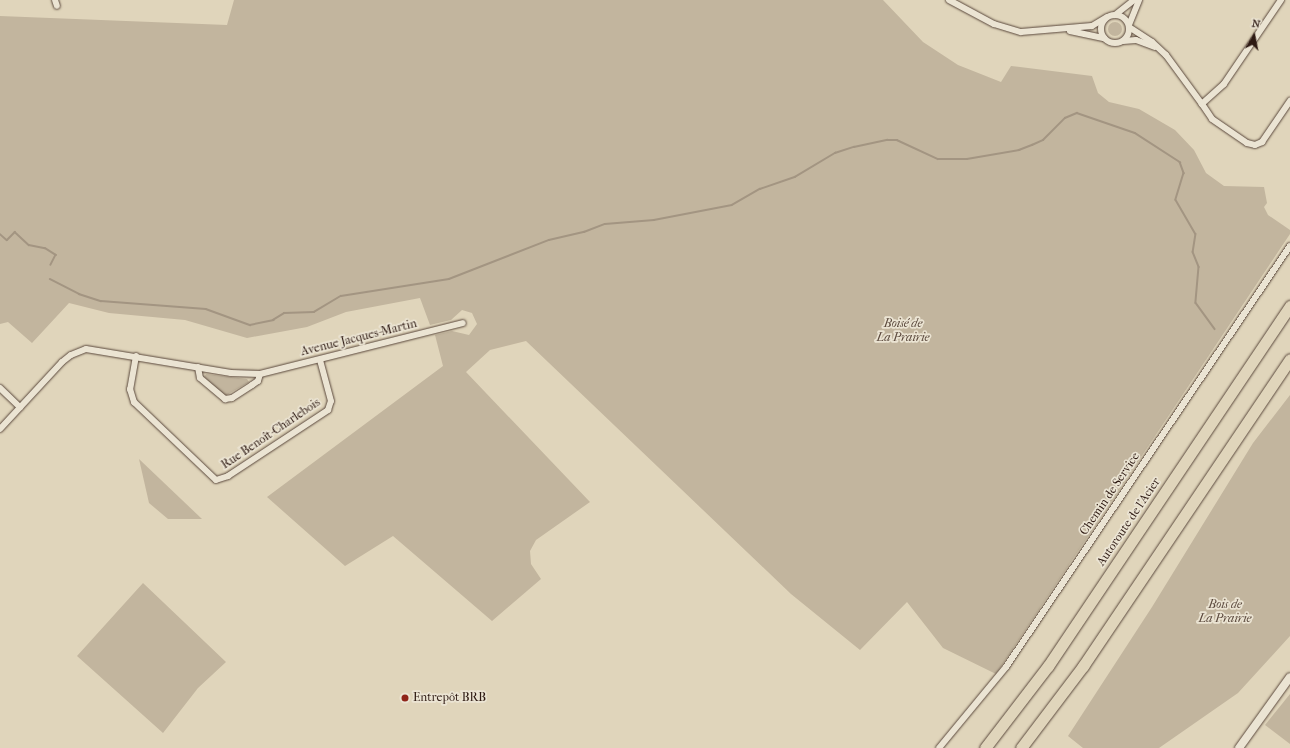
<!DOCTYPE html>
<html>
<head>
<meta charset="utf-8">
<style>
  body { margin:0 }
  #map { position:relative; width:1290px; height:748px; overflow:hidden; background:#e0d5bb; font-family:"IM FELL French Canon",serif }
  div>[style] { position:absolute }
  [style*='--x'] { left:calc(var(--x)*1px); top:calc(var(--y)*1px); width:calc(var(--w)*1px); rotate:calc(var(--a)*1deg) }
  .green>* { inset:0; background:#c2b59e }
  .round { border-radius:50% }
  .stream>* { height:1.5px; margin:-0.75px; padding:0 0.75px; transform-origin:0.75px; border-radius:0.75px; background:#a39582 }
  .roads { filter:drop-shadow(0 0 1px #5a483c) drop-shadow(0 0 1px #5a483c) }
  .street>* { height:6px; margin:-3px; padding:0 3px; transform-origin:3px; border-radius:3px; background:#ebe4d3 }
  .street>.ring { margin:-3px; padding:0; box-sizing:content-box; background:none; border:6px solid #ebe4d3; border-radius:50% }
  .secondary>* { height:8px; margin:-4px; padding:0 4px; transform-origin:4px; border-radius:4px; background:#ebe4d3 }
  .highway>* { height:11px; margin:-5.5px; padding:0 5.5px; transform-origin:5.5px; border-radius:5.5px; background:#e0d5bb }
  .dots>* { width:11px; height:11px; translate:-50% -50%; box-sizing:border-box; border:2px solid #ebe4d3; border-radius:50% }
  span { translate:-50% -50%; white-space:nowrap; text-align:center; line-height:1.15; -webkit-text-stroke:3.5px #ebe4d3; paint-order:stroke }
  .park-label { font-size:12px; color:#5a483c; font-style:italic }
  .street-label { font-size:12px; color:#2d1912 }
  .poi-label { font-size:12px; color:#2d1912 }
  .left { translate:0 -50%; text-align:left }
  .north { position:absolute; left:1234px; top:16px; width:40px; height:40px; -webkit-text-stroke:3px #ebe4d3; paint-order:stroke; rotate:10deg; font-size:11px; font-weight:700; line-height:16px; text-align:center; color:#2d1912 }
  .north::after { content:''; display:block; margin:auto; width:14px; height:18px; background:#2d1912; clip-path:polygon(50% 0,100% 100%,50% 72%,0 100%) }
</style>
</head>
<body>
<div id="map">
  <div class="green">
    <div style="clip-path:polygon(234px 0,883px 0,923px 42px,958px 65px,1001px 82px,1011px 66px,1092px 76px,1098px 93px,1109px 102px,1139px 109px,1175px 130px,1194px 150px,1206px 173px,1224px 186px,1264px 187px,1267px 203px,1264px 207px,1268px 215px,1290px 230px,1290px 234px,996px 674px,943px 648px,907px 602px,860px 650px,791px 594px,526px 341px,490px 350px,466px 372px,590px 502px,536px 540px,530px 551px,531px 564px,541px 579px,492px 621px,393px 536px,345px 566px,267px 497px,443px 366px,435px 335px,452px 331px,469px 335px,477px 324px,472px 313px,462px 310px,451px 320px,430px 325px,420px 298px,346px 312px,307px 327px,247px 338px,185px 320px,109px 313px,69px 303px,32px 343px,8px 322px,0 324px,0 16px,227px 25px)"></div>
    <div class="round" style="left:1108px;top:22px;width:14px;height:14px"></div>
    <div style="clip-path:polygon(206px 374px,247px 379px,249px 382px,225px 396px,204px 377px)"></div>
    <div style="clip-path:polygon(1290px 395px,1290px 636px,1238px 693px,1159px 748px,1083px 748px,1068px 736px,1152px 607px,1253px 443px)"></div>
    <div style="clip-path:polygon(139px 459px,202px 519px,168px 519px,149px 503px)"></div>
    <div style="clip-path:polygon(143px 583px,226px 662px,198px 688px,163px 733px,77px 656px)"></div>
    <div style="clip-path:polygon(1290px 694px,1290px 744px,1265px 725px)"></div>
  </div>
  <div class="stream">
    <div style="--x:0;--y:234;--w:9;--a:41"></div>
    <div style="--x:7;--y:240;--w:11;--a:-45"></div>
    <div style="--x:15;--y:232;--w:19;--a:43"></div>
    <div style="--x:29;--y:245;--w:16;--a:11"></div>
    <div style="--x:45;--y:248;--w:13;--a:32"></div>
    <div style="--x:56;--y:255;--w:11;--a:117"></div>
    <div style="--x:50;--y:279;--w:33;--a:27"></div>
    <div style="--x:79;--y:294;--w:23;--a:18"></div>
    <div style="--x:101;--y:301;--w:105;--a:4.4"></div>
    <div style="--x:206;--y:309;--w:47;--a:20"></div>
    <div style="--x:250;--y:325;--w:24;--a:-12"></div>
    <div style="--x:273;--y:320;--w:13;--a:-32"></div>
    <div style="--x:284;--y:313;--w:30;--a:-2"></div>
    <div style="--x:314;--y:312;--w:31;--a:-31"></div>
    <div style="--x:341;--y:296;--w:109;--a:-8.9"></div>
    <div style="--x:449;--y:279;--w:107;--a:-21.3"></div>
    <div style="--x:549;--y:240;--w:36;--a:-13"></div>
    <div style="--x:584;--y:232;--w:22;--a:-21"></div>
    <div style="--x:605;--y:224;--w:49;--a:-4.7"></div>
    <div style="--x:654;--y:220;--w:79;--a:-10.9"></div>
    <div style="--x:732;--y:205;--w:32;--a:-30"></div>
    <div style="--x:760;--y:189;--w:37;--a:-19"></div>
    <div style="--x:795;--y:177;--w:47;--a:-31"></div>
    <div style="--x:835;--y:153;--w:20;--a:-18"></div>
    <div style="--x:854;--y:147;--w:34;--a:-12"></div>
    <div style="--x:887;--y:140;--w:10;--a:0"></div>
    <div style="--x:897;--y:140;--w:45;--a:24.9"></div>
    <div style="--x:938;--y:159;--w:29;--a:0"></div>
    <div style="--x:967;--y:159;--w:53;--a:-9.8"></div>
    <div style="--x:1019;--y:150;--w:14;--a:-21"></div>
    <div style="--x:1032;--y:145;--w:12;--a:-24"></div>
    <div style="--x:1043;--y:140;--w:31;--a:-45"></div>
    <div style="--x:1065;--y:118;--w:13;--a:-23"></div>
    <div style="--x:1077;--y:113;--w:61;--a:19"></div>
    <div style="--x:1135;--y:133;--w:54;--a:32.8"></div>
    <div style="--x:1180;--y:162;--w:12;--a:70"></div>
    <div style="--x:1184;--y:173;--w:28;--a:107"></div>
    <div style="--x:1176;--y:200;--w:39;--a:60"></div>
    <div style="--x:1196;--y:234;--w:18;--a:99"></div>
    <div style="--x:1193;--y:252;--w:16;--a:68"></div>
    <div style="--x:1199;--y:267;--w:36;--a:95"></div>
    <div style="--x:1196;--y:303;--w:32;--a:54"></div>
  </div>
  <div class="roads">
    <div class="street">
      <div style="--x:55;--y:0;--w:6;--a:72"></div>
      <div style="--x:949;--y:0;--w:51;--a:28.1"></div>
      <div style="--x:994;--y:24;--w:28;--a:17"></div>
      <div style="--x:1021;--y:32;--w:71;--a:-4.8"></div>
      <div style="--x:1092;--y:26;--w:17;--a:-31"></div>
      <div style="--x:1281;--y:0;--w:102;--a:124.2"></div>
      <div style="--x:1224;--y:84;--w:30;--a:138"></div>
      <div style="--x:1202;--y:104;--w:18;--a:56"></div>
      <div style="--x:1212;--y:119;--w:42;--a:34.4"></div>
      <div style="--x:1247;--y:143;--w:8;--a:14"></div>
      <div style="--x:1255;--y:145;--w:8;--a:-23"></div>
      <div style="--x:1262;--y:142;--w:50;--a:-55.7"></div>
      <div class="ring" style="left:1101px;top:15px;width:22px;height:22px"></div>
      <div style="--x:1115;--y:15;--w:24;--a:-38"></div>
      <div style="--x:1129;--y:25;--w:27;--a:-68"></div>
      <div style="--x:1129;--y:27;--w:27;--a:33"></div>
      <div style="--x:1152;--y:42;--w:19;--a:43"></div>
      <div style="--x:1166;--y:55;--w:61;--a:53.7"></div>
      <div style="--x:1070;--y:31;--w:35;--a:12"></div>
      <div style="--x:1123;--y:41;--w:13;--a:-4"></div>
      <div style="--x:1136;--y:40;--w:20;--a:20"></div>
      <div style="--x:136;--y:356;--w:34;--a:100"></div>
      <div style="--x:130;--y:389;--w:14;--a:73"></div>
      <div style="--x:134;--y:402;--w:113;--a:43.6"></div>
      <div style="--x:216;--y:480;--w:13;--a:-18"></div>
      <div style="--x:228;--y:476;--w:120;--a:-33.4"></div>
      <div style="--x:328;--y:410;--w:9;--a:-72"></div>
      <div style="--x:331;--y:401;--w:42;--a:-105"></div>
      <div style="--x:198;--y:367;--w:11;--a:80"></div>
      <div style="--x:200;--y:378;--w:33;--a:40"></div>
      <div style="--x:225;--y:399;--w:7;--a:-8"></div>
      <div style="--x:232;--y:398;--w:24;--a:-33"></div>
      <div style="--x:252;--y:385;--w:7;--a:-34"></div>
      <div style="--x:258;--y:381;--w:7;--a:-74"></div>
      <div style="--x:0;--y:388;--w:28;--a:44"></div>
      <div style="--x:0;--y:429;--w:91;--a:-47.2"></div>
      <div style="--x:62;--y:362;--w:11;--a:-38"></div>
      <div style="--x:71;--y:355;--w:16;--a:-22"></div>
      <div style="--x:86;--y:349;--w:147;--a:9.4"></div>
      <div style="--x:231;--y:373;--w:29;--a:2"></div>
      <div style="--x:260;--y:374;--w:209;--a:-14.1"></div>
      <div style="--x:939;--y:748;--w:105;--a:-50.4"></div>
      <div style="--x:1006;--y:667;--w:508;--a:-56"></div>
    </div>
    <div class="secondary">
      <div style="--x:1239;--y:748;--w:87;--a:-54.3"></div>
    </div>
    <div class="highway">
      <div style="--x:985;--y:748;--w:103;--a:-52.5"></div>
      <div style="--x:1048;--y:666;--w:434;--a:-56.1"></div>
      <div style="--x:1021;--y:748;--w:103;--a:-52.9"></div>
      <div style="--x:1083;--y:666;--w:370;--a:-56"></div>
    </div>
  </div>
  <div class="dots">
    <div style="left:405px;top:698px;background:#8f2418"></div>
  </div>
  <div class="park-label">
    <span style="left:903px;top:331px">Boisé de<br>La Prairie</span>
    <span style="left:1225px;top:612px">Bois de<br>La Prairie</span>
  </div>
  <div class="street-label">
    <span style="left:359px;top:338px;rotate:-14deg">Avenue Jacques-Martin</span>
    <span style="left:271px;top:434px;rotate:-34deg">Rue Benoît-Charlebois</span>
    <span style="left:1110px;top:494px;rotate:-56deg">Chemin de Service</span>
    <span style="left:1129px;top:522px;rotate:-56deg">Autoroute de l'Acier</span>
  </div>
  <div class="poi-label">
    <span class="left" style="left:413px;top:698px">Entrepôt BRB</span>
  </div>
  <div class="north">N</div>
</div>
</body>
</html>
